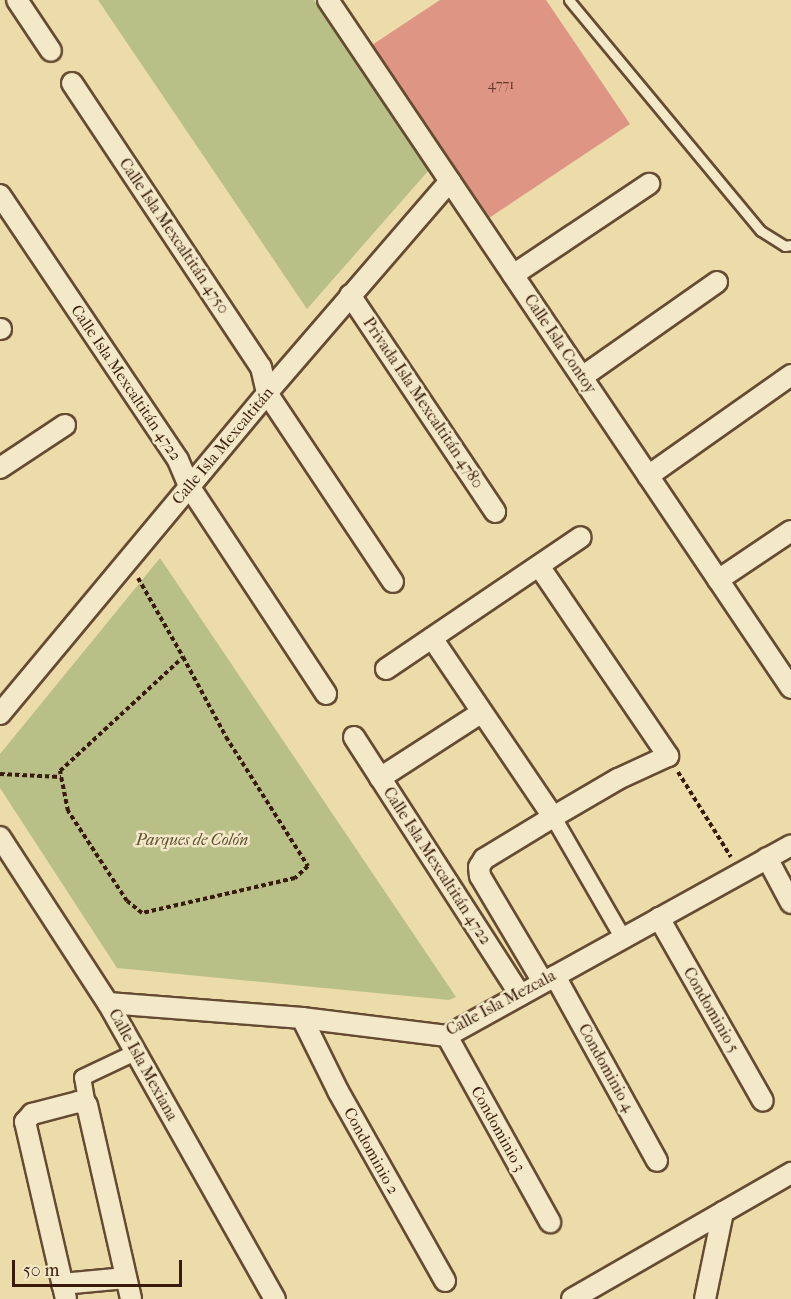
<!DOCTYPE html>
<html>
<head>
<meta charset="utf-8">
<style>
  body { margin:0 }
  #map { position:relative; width:791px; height:1299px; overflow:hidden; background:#ecdcaa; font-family:"IM FELL French Canon",serif }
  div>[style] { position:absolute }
  .green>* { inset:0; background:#b9c087 }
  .building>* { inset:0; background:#de9583 }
  .path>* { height:4px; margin-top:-2px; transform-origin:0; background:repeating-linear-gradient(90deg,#381b0a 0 4.5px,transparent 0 7.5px) }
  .roads { filter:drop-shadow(2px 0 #654b32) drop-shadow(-2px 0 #654b32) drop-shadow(0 2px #654b32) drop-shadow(0 -2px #654b32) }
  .service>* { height:9px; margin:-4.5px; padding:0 4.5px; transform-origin:4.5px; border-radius:4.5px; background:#f3e8c8 }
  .pedestrian>* { height:15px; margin:-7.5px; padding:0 7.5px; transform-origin:7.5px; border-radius:7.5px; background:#f3e8c8 }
  .minor>* { height:20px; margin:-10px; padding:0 10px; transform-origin:10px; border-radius:10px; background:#f3e8c8 }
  span { translate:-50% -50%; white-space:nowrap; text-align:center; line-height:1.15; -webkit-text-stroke:5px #f3e8c8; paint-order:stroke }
  .number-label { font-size:14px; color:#623a28 }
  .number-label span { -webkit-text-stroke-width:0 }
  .street-label { font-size:16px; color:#381b0a }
  .park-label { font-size:16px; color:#5f4d30; font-style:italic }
  .scale { position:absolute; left:12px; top:1260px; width:170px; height:27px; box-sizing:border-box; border:3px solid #381b0a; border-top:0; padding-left:8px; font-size:18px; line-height:21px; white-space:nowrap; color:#381b0a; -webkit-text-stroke:4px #f3e8c8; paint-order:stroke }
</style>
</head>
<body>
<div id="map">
  <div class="green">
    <div style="clip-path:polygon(98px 0,314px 0,429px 170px,307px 309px)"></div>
    <div style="clip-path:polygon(160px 558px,456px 997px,449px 1000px,117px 968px,0 788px,0 754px)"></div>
  </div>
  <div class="building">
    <div style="clip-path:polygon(440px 0,546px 0,630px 124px,489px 218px,372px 45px)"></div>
  </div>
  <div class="path">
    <div style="left:138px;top:578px;width:91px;rotate:60.3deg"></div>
    <div style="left:183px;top:657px;width:91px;rotate:61.7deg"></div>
    <div style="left:226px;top:737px;width:153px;rotate:57.6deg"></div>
    <div style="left:308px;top:866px;width:18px;rotate:137deg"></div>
    <div style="left:295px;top:878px;width:157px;rotate:167.1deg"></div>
    <div style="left:142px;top:913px;width:19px;rotate:-141deg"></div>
    <div style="left:127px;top:901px;width:108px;rotate:-123.2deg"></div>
    <div style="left:68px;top:811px;width:41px;rotate:-101.3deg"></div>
    <div style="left:60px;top:771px;width:168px;rotate:-42.8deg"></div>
    <div style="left:678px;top:772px;width:100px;rotate:58.1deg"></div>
    <div style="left:0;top:774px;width:61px;rotate:2.8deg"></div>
  </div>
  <div class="roads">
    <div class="service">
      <div style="left:569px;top:0;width:300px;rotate:50.3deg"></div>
      <div style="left:761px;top:231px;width:28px;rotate:32deg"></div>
      <div style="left:785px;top:246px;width:6px;rotate:-9deg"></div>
    </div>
    <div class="pedestrian">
      <div style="left:553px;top:817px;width:140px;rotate:60deg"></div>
      <div style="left:87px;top:1105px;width:28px;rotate:-100deg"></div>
      <div style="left:82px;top:1077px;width:59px;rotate:-25.3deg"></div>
    </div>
    <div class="minor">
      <div style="left:17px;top:0;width:61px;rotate:56.3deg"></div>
      <div style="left:328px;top:0;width:829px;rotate:56.06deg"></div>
      <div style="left:72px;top:83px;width:341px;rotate:56.4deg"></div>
      <div style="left:261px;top:367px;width:27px;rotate:77deg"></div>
      <div style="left:267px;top:393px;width:227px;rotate:56.3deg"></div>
      <div style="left:0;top:195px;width:319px;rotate:56.1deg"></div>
      <div style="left:178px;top:460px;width:28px;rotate:67deg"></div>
      <div style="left:189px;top:486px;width:249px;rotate:56.6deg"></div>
      <div style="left:513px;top:275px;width:164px;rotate:-33.8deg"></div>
      <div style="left:350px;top:295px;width:261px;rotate:56.2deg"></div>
      <div style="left:0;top:329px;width:1px"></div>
      <div style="left:582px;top:377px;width:165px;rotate:-35.1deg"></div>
      <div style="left:0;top:468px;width:78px;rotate:-33.5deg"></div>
      <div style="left:648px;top:476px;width:175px;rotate:-35.2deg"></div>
      <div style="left:539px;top:566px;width:230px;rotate:55.8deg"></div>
      <div style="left:668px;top:756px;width:55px;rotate:155.3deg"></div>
      <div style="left:618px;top:779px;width:75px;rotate:149.7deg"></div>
      <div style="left:553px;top:817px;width:81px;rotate:148.7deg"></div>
      <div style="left:484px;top:859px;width:9px;rotate:122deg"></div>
      <div style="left:479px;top:867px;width:9px;rotate:84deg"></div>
      <div style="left:480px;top:876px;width:123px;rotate:59.3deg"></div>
      <div style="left:718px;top:580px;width:88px;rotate:-33.9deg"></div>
      <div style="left:432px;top:638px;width:216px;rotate:55.9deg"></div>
      <div style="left:386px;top:669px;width:235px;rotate:-34.1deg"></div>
      <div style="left:0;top:714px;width:418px;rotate:-50.2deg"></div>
      <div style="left:267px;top:393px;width:280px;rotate:-49.2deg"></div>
      <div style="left:354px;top:737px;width:307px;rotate:57.2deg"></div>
      <div style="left:380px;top:778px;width:121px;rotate:-32.9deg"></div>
      <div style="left:0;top:837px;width:198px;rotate:57deg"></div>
      <div style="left:108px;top:1003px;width:340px;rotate:60.6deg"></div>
      <div style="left:767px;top:858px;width:51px;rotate:61.9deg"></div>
      <div style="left:659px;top:918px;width:210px;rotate:60.4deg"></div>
      <div style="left:555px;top:976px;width:211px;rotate:61.1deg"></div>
      <div style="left:108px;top:1003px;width:195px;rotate:4.4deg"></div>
      <div style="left:302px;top:1018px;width:146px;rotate:7.1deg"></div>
      <div style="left:447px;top:1036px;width:393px;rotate:-29deg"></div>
      <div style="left:302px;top:1018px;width:81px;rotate:63.7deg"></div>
      <div style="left:338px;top:1091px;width:218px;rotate:60.6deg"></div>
      <div style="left:447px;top:1036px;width:213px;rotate:61deg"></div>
      <div style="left:62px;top:1284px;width:64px;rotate:-5.4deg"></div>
      <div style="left:66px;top:1299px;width:182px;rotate:-103deg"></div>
      <div style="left:25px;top:1122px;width:11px;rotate:-49deg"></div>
      <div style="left:32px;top:1114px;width:48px;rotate:-14.6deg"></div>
      <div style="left:78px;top:1102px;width:9px;rotate:18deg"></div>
      <div style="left:87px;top:1105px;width:199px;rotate:77.2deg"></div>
      <div style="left:572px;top:1299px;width:253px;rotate:-29.9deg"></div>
      <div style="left:705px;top:1299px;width:89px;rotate:-78.3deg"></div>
    </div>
  </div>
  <div class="number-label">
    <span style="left:501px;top:85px">4771</span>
  </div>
  <div class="street-label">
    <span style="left:174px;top:236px;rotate:56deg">Calle Isla Mexcaltitán 4750</span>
    <span style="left:560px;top:344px;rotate:56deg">Calle Isla Contoy</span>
    <span style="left:126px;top:383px;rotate:56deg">Calle Isla Mexcaltitán 4722</span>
    <span style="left:423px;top:403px;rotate:56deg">Privada Isla Mexcaltitán 4780</span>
    <span style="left:223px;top:446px;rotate:-50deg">Calle Isla Mexcaltitán</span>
    <span style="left:437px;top:866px;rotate:57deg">Calle Isla Mexcaltitán 4722</span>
    <span style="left:501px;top:1003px;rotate:-28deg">Calle Isla Mezcala</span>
    <span style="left:711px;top:1010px;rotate:60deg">Condominio 5</span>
    <span style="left:143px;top:1065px;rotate:61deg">Calle Isla Mexiana</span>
    <span style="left:606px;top:1068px;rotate:61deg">Condominio 4</span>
    <span style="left:498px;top:1129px;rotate:61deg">Condominio 3</span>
    <span style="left:371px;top:1151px;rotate:61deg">Condominio 2</span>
  </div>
  <div class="park-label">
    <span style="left:192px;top:840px">Parques de Colón</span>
  </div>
  <div class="scale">50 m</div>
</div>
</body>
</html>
